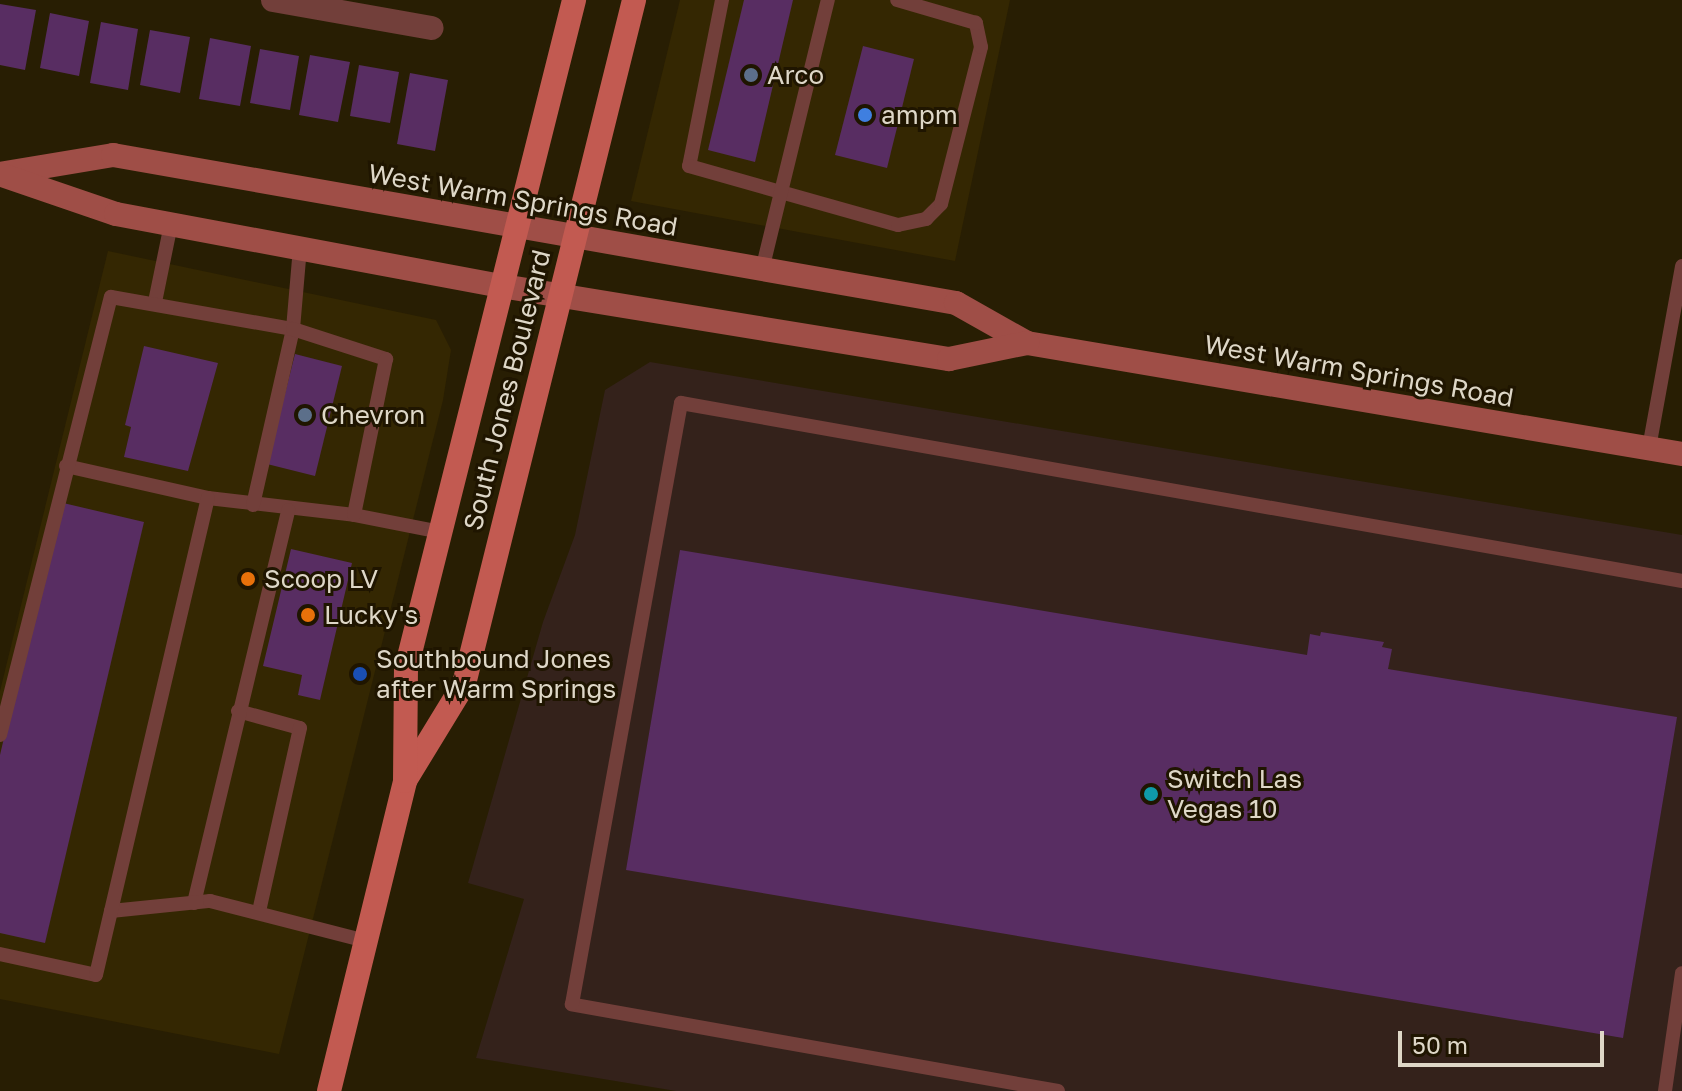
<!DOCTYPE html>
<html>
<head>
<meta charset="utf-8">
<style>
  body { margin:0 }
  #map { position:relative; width:1682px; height:1091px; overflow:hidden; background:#281e03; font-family:"Golos Text",sans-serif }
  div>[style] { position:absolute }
  .built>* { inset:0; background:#342702 }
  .industrial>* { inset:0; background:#34221b }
  .building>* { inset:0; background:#582d62 }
  .lane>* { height:14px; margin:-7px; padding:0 7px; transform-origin:7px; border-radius:7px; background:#723f3a }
  .street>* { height:24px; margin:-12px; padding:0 12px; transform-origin:12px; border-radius:12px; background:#723f3a }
  .secondary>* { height:24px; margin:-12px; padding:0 12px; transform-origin:12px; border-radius:12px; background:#9f4e47 }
  .primary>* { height:24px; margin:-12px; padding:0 12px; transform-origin:12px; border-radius:12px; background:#c25a51 }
  .dots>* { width:22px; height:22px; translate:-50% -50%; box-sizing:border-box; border:4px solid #1f1500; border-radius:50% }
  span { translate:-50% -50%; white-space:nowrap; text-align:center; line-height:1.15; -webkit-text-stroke:6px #1f1500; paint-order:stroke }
  .poi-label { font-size:26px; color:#ded7c7 }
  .left { translate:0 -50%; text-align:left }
  .street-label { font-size:26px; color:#ded7c7 }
  .scale { position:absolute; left:1398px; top:1031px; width:206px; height:36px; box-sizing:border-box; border:4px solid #ded7c7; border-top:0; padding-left:10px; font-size:24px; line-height:28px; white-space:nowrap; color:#ded7c7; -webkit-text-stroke:6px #1f1500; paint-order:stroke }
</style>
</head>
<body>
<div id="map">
  <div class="built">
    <div style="clip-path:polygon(680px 0,1010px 0,955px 261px,631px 201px)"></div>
    <div style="clip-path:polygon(108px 251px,436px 320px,451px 350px,443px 400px,279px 1054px,0 999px,0 691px)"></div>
  </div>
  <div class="industrial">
    <div style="clip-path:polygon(650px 362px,1682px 535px,1682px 1091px,676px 1091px,476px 1058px,524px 899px,468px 883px,543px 622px,575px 535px,605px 390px)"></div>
  </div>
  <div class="building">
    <div style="clip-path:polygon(744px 0,793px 0,755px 162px,708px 150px)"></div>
    <div style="clip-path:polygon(0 4px,36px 10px,25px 70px,0 65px)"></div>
    <div style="clip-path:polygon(50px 13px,89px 21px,79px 76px,40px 68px)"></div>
    <div style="clip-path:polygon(101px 22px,138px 29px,128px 90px,90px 83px)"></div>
    <div style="clip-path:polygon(150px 30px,190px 37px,180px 93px,140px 85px)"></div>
    <div style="clip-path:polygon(210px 38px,251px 46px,240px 106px,199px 99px)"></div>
    <div style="clip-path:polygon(863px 46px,914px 59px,887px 168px,835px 155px)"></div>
    <div style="clip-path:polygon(260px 49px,299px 56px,290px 110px,250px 103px)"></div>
    <div style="clip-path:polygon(310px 55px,350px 62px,338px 122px,299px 115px)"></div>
    <div style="clip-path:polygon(359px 65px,399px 72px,390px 123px,350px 116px)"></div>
    <div style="clip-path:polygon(410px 73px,448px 80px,435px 151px,397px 144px)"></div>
    <div style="clip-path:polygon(144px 346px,218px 363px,188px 471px,124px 457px,131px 427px,125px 425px)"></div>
    <div style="clip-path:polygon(295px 354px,342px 366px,315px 476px,267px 464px)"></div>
    <div style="clip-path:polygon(59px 502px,144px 522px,45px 943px,0 933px,0 755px)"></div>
    <div style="clip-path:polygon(291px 549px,352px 563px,320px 700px,298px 695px,302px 675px,263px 666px)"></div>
    <div style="clip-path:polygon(680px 550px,1307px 655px,1310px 634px,1320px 636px,1321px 632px,1384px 642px,1382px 647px,1392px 649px,1388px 669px,1677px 717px,1623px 1038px,626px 870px)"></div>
  </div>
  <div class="lane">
    <div style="left:722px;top:0;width:169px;rotate:101.2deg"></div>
    <div style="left:689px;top:166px;width:217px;rotate:15.8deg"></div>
    <div style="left:898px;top:225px;width:29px;rotate:-12deg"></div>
    <div style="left:926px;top:219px;width:21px;rotate:-45deg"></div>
    <div style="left:941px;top:204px;width:162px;rotate:-75.7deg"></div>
    <div style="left:981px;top:47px;width:25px;rotate:-102deg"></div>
    <div style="left:976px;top:23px;width:82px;rotate:-163.8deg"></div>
    <div style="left:762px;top:270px;width:278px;rotate:-76.3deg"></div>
    <div style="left:155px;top:302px;width:80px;rotate:-78.4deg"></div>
    <div style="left:1649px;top:448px;width:185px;rotate:-79.7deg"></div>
    <div style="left:66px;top:466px;width:146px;rotate:12.7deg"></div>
    <div style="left:208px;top:498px;width:147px;rotate:6.6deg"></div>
    <div style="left:354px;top:515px;width:89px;rotate:11.1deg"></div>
    <div style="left:253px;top:505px;width:180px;rotate:-77.2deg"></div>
    <div style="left:293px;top:329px;width:81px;rotate:-85.1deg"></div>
    <div style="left:238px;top:711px;width:64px;rotate:15.3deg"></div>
    <div style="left:300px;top:728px;width:188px;rotate:102.6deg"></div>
    <div style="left:0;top:735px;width:452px;rotate:-75.8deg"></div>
    <div style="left:111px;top:297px;width:185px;rotate:10deg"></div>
    <div style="left:293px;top:329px;width:98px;rotate:17.9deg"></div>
    <div style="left:386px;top:359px;width:159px;rotate:101.6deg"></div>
    <div style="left:194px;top:903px;width:404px;rotate:-76.5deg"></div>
    <div style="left:111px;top:911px;width:100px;rotate:-5.8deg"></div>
    <div style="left:210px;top:901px;width:161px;rotate:14.4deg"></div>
    <div style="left:0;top:954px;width:98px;rotate:12.3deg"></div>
    <div style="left:96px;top:975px;width:490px;rotate:-76.8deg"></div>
    <div style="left:1058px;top:1091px;width:494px;rotate:-169.9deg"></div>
    <div style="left:572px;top:1004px;width:611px;rotate:-79.72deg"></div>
    <div style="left:681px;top:403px;width:1017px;rotate:10.08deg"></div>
    <div style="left:1665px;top:1091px;width:119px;rotate:-81.8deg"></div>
  </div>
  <div class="street">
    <div style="left:273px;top:0;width:161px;rotate:10deg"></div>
  </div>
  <div class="secondary">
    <div style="left:0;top:174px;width:115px;rotate:-9.5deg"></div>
    <div style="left:113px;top:155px;width:856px;rotate:9.96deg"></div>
    <div style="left:956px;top:303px;width:81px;rotate:29.4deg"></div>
    <div style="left:1027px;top:343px;width:664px;rotate:9.62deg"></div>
    <div style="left:2px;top:175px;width:120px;rotate:18.9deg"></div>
    <div style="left:116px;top:214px;width:393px;rotate:10.6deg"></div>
    <div style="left:502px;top:286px;width:453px;rotate:9.3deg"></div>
    <div style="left:949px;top:359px;width:80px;rotate:-11.6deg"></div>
  </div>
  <div class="primary">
    <div style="left:406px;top:779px;width:111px;rotate:-58.6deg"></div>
    <div style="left:464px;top:684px;width:705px;rotate:-76.04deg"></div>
    <div style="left:329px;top:1091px;width:319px;rotate:-76.2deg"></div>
    <div style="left:405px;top:781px;width:112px;rotate:-89.5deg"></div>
    <div style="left:406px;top:669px;width:690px;rotate:-75.9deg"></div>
  </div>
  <div class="dots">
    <div style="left:751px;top:75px;background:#5c6f8a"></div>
    <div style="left:865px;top:115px;background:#3f7fe0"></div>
    <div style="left:305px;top:415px;background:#5c6f8a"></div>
    <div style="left:248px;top:579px;background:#e8710a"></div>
    <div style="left:308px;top:615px;background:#e8710a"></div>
    <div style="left:360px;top:674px;background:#1a4fb4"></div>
    <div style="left:1151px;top:794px;background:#0f9aa8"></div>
  </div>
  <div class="poi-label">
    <span class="left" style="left:767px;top:75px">Arco</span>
    <span class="left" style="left:881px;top:115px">ampm</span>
    <span class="left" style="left:321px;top:415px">Chevron</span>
    <span class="left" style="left:264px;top:579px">Scoop LV</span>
    <span class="left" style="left:324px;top:615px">Lucky's</span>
    <span class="left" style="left:376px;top:674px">Southbound Jones<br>after Warm Springs</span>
    <span class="left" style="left:1167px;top:794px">Switch Las<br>Vegas 10</span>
  </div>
  <div class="street-label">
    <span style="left:523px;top:200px;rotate:10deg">West Warm Springs Road</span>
    <span style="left:1359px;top:371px;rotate:10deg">West Warm Springs Road</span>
    <span style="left:507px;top:390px;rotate:-76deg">South Jones Boulevard</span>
  </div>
  <div class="scale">50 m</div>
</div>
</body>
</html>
